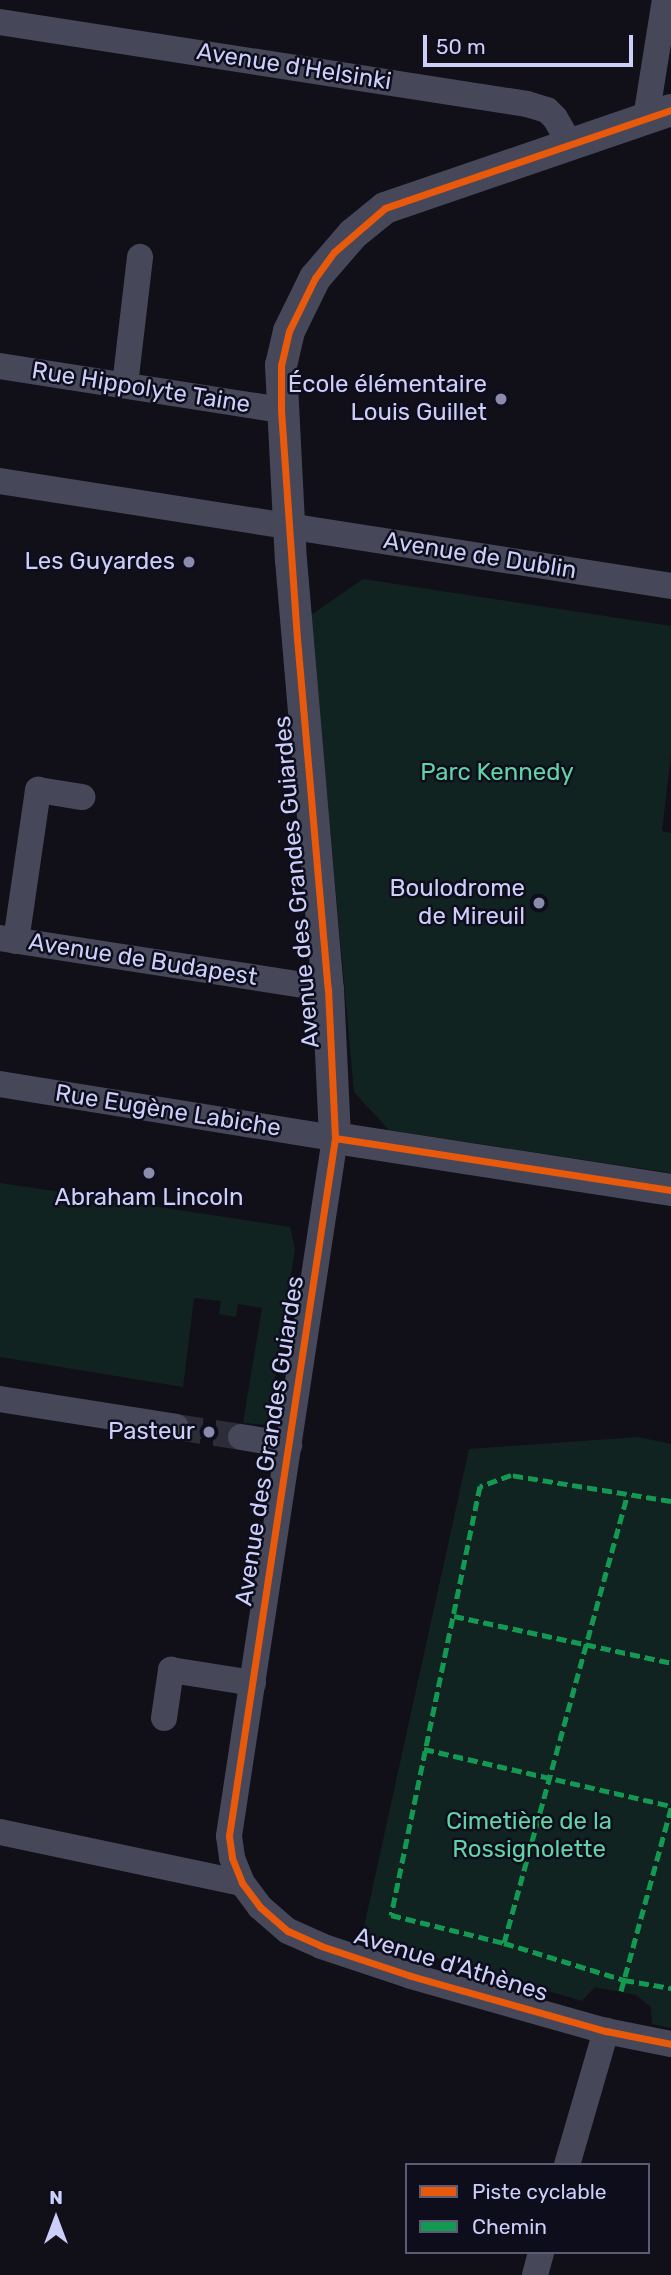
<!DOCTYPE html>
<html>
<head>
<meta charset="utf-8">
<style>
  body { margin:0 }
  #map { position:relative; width:671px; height:2275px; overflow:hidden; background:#111018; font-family:Rubik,sans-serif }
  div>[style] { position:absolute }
  .green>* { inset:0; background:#112321 }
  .minor-tunnel>* { height:26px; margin-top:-13px; transform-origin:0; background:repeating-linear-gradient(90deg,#2d2d3a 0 26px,transparent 0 39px) }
  .minor>* { height:26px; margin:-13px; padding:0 13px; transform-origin:13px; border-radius:13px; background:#464859 }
  .tertiary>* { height:32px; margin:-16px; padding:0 16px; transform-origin:16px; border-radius:16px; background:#464859 }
  .quiet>* { height:5px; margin-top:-2.5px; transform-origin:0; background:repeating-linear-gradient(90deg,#139951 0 10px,transparent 0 15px) }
  .cycleway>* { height:7px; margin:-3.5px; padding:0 3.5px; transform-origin:3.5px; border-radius:3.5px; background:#e8590c }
  .dots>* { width:19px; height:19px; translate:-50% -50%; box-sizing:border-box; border:4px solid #0e0d1c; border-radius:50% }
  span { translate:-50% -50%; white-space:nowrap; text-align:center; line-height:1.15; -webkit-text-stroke:5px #0e0d1c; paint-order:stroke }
  .street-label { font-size:24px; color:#cdcffb }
  .poi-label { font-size:24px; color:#cdcffb }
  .right { translate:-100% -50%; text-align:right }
  .park-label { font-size:24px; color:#61d3a4 }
  .legend { position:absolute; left:405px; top:2163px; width:245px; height:91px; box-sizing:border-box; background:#0e0d1c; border:2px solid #5a5b75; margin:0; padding:9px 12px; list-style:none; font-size:21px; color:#cdcffb }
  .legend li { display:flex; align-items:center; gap:14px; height:35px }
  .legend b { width:35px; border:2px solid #5a5b75 }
  .north { position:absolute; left:21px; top:2184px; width:70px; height:70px; -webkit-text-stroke:5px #0e0d1c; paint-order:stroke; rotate:0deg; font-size:19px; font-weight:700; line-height:28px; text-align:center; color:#cdcffb }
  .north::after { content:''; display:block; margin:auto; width:24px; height:32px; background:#cdcffb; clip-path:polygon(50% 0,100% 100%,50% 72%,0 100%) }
  .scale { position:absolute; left:423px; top:35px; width:210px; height:32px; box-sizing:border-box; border:4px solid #cdcffb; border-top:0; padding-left:9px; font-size:21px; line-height:24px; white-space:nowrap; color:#cdcffb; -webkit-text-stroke:5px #0e0d1c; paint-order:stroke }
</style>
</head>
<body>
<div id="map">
  <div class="green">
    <div style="clip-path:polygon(363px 579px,671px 626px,671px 755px,662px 831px,671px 833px,671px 1173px,389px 1130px,354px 1092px,311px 615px)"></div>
    <div style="clip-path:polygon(0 1183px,290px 1227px,295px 1248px,268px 1425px,243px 1423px,262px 1308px,238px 1304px,236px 1317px,219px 1314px,221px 1301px,194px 1298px,183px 1387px,0 1357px)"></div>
    <div style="clip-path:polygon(638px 1437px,671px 1444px,671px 2028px,652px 2024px,651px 2007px,636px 1995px,595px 1987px,582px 2001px,362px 1936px,469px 1449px)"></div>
  </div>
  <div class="minor-tunnel">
    <div style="left:176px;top:1427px;width:66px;rotate:8.7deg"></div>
  </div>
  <div class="minor">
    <div style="left:0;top:22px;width:533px;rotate:8.84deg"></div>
    <div style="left:527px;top:104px;width:21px;rotate:17deg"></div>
    <div style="left:547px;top:110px;width:11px;rotate:45deg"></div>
    <div style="left:555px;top:118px;width:30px;rotate:60deg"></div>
    <div style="left:646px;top:118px;width:120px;rotate:-80.9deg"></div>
    <div style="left:0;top:366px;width:284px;rotate:8.9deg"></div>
    <div style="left:125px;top:385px;width:129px;rotate:-83.3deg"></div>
    <div style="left:0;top:481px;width:679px;rotate:8.89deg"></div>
    <div style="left:0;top:938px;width:332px;rotate:8.8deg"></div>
    <div style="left:16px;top:941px;width:153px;rotate:-81.7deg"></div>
    <div style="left:38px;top:790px;width:45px;rotate:9deg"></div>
    <div style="left:0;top:1084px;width:339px;rotate:9.2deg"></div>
    <div style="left:335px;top:1138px;width:706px;rotate:98.64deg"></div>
    <div style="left:229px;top:1836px;width:22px;rotate:82deg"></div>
    <div style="left:232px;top:1858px;width:27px;rotate:68deg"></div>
    <div style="left:242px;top:1883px;width:30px;rotate:53deg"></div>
    <div style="left:260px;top:1907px;width:37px;rotate:41deg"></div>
    <div style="left:288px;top:1931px;width:36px;rotate:24deg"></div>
    <div style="left:321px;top:1946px;width:95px;rotate:18.4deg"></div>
    <div style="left:411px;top:1976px;width:203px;rotate:15.8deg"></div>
    <div style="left:606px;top:2031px;width:66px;rotate:11.3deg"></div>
    <div style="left:0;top:1399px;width:178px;rotate:9deg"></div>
    <div style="left:241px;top:1437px;width:49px;rotate:9.5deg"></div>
    <div style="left:164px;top:1718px;width:49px;rotate:-81.7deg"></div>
    <div style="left:171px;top:1670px;width:83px;rotate:9deg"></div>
    <div style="left:0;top:1832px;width:247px;rotate:11.9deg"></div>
    <div style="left:567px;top:2165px;width:140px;rotate:-73.8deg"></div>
    <div style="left:535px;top:2275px;width:24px;rotate:-75deg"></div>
  </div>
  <div class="tertiary">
    <div style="left:671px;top:110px;width:302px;rotate:161.1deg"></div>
    <div style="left:385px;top:208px;width:41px;rotate:140.9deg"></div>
    <div style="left:353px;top:234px;width:58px;rotate:130.8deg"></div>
    <div style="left:315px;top:278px;width:59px;rotate:116.1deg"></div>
    <div style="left:289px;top:331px;width:35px;rotate:103deg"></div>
    <div style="left:281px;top:365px;width:195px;rotate:87.1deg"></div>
    <div style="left:291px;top:560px;width:431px;rotate:85.1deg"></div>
    <div style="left:328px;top:989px;width:149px;rotate:87.3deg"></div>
    <div style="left:335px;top:1138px;width:340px;rotate:8.8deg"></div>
  </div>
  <div class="quiet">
    <div style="left:671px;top:1501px;width:162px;rotate:-170.8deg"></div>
    <div style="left:511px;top:1475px;width:33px;rotate:160deg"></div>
    <div style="left:480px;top:1486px;width:438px;rotate:101.7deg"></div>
    <div style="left:391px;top:1915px;width:116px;rotate:13.9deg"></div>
    <div style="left:504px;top:1943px;width:126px;rotate:17.1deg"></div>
    <div style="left:624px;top:1980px;width:48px;rotate:9.7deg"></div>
    <div style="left:454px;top:1616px;width:222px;rotate:12.2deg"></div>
    <div style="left:424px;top:1749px;width:253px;rotate:13deg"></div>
    <div style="left:504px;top:1943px;width:465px;rotate:-74.6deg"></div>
    <div style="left:621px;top:1991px;width:190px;rotate:-74.7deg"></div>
  </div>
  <div class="cycleway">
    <div style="left:671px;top:110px;width:302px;rotate:161.1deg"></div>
    <div style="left:385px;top:208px;width:67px;rotate:139.2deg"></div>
    <div style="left:334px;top:252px;width:32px;rotate:126deg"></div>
    <div style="left:315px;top:278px;width:59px;rotate:116.1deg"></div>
    <div style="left:289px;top:331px;width:35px;rotate:103deg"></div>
    <div style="left:281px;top:365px;width:45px;rotate:90deg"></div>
    <div style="left:281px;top:410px;width:229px;rotate:86deg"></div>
    <div style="left:297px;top:638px;width:352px;rotate:85deg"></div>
    <div style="left:328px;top:989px;width:149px;rotate:87.3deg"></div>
    <div style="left:335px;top:1138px;width:706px;rotate:98.64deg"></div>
    <div style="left:229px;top:1836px;width:22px;rotate:82deg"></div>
    <div style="left:232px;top:1858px;width:27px;rotate:68deg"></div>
    <div style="left:242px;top:1883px;width:30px;rotate:53deg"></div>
    <div style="left:260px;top:1907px;width:37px;rotate:41deg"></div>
    <div style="left:288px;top:1931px;width:36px;rotate:24deg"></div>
    <div style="left:321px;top:1946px;width:95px;rotate:18.4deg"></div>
    <div style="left:411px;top:1976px;width:203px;rotate:15.8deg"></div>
    <div style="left:606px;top:2031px;width:66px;rotate:11.3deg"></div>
    <div style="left:335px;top:1138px;width:340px;rotate:8.8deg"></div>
  </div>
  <div class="dots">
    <div style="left:501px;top:399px;background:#8b8cac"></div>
    <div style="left:189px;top:562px;background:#8b8cac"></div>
    <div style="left:539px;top:903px;background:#8b8cac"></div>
    <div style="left:149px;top:1173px;background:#8b8cac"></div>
    <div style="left:209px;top:1432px;background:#8b8cac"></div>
  </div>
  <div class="street-label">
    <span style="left:294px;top:67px;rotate:9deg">Avenue d'Helsinki</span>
    <span style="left:141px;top:388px;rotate:9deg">Rue Hippolyte Taine</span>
    <span style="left:480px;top:556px;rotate:9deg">Avenue de Dublin</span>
    <span style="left:297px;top:882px;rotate:-95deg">Avenue des Grandes Guiardes</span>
    <span style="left:143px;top:960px;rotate:9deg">Avenue de Budapest</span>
    <span style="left:168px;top:1111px;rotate:9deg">Rue Eugène Labiche</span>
    <span style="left:270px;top:1441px;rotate:-81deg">Avenue des Grandes Guiardes</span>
    <span style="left:451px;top:1965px;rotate:17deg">Avenue d'Athènes</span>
  </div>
  <div class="poi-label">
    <span class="right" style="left:487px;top:399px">École élémentaire<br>Louis Guillet</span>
    <span class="right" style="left:175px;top:562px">Les Guyardes</span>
    <span class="right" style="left:525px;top:903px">Boulodrome<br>de Mireuil</span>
    <span style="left:149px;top:1198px">Abraham Lincoln</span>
    <span class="right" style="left:195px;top:1432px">Pasteur</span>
  </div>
  <div class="park-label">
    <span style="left:497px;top:773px">Parc Kennedy</span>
    <span style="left:529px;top:1836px">Cimetière de la<br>Rossignolette</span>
  </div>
  <ul class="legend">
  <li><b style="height:9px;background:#e8590c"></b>Piste cyclable</li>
  <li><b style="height:9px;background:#139951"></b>Chemin</li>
  </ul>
  <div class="north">N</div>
  <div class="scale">50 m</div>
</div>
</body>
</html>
